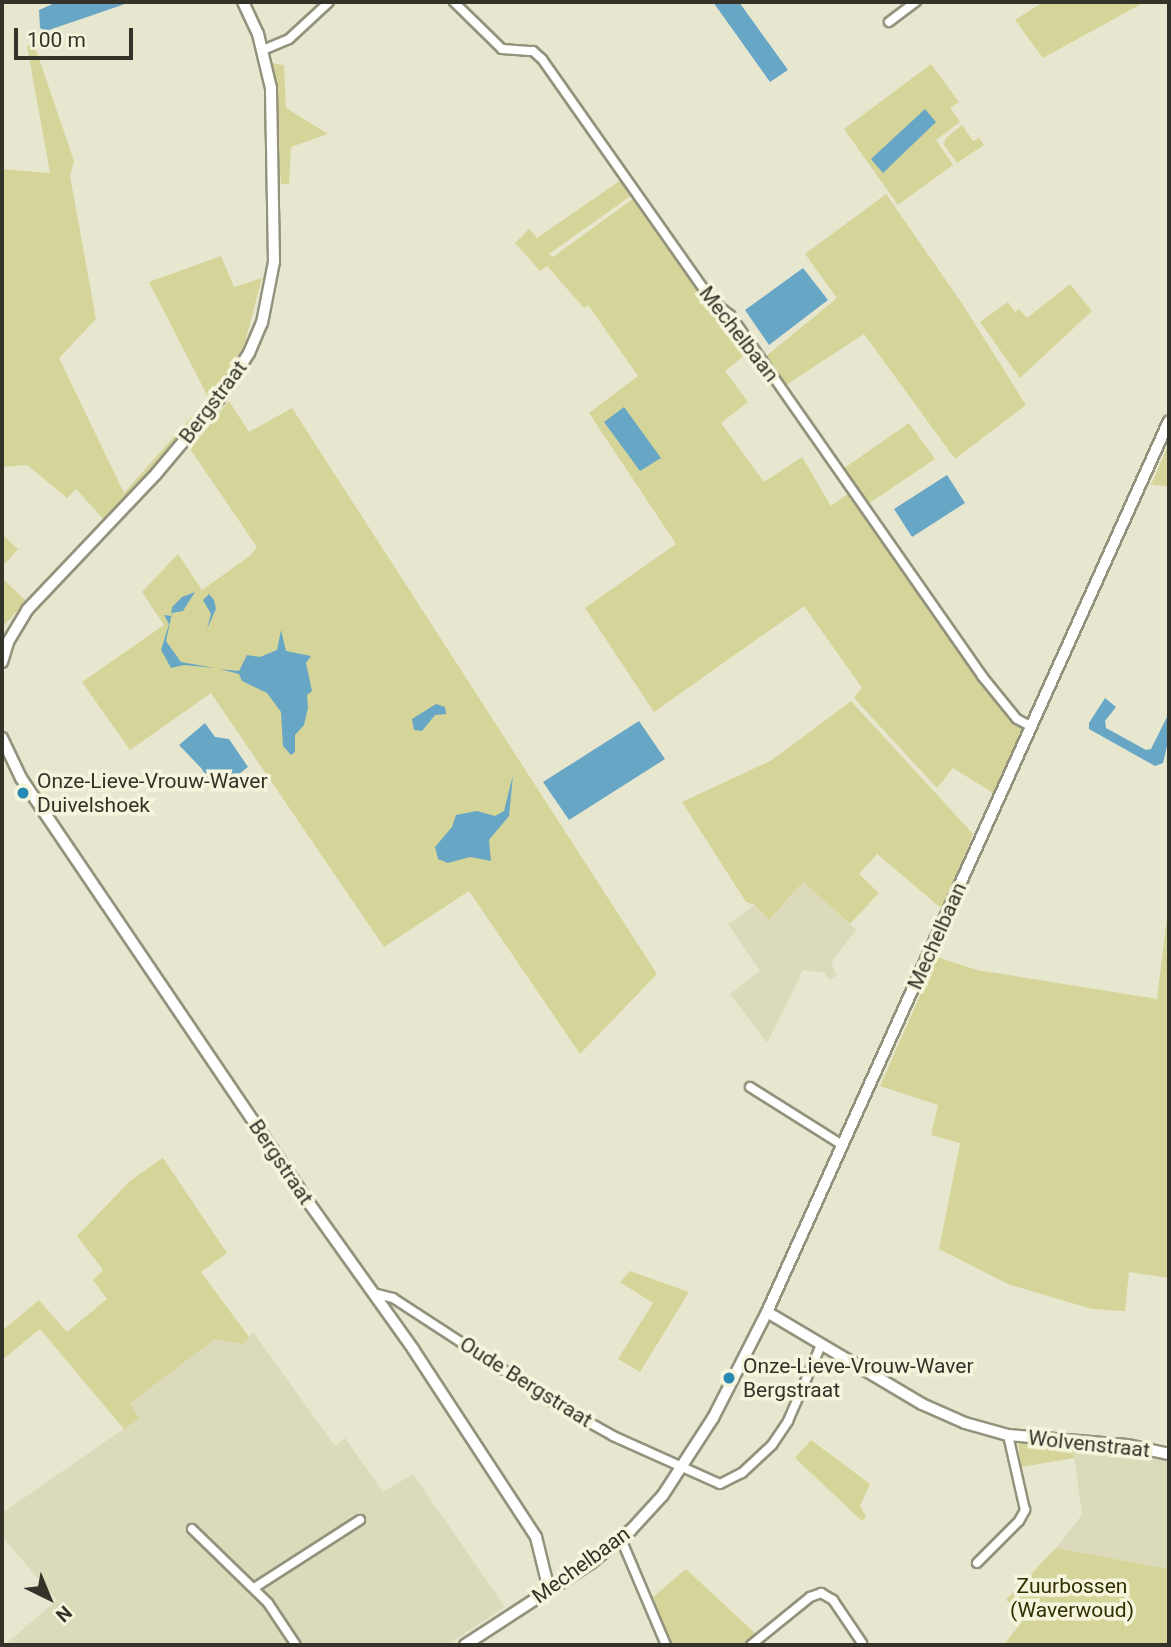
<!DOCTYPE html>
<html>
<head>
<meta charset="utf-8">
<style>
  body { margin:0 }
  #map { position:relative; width:1171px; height:1647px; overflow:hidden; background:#e7e7d0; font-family:Roboto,sans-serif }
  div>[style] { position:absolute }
  .built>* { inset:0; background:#dbdbbc }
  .green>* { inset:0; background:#d6d599 }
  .water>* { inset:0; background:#68a6c6 }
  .roads { filter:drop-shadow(2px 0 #93937d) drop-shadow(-2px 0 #93937d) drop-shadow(0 2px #93937d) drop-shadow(0 -2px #93937d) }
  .minor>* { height:8px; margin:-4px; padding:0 4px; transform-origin:4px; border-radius:4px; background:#fff }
  .tertiary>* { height:10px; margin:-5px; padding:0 5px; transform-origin:5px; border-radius:5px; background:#fff }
  .dots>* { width:19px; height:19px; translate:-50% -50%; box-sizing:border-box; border:4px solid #f5f5dd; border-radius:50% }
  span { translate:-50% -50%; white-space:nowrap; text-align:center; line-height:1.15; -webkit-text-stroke:7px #f5f5dd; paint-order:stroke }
  .street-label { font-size:21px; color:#33332a }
  .poi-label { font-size:21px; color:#33332a }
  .left { translate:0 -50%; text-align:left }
  .park-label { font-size:21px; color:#322f00 }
  .frame { position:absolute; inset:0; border:4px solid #33332a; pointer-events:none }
  .north { position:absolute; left:14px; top:1563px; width:70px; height:70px; -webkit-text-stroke:5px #f5f5dd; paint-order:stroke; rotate:137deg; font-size:19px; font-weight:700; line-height:28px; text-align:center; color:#33332a }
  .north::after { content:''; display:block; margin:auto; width:24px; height:32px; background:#33332a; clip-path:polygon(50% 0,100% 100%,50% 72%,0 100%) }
  .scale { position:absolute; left:14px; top:28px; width:119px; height:32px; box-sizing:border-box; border:4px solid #33332a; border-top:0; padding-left:9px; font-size:21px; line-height:24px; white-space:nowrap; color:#33332a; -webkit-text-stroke:5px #f5f5dd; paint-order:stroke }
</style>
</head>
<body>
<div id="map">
  <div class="built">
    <div style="clip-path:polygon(803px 882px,856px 930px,831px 963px,837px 975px,830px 980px,824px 973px,803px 970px,767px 1043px,730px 994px,760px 971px,728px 924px,755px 905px,770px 919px)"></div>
    <div style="clip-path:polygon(253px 1332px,335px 1446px,345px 1438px,383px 1492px,413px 1474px,505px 1607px,447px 1645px,10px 1645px,8px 1642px,57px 1600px,2px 1537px,2px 1513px,138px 1419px,129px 1403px,215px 1339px,243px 1344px)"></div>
    <div style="clip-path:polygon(1073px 1447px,1169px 1460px,1169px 1569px,1056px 1548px,1082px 1515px)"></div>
  </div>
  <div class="green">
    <div style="clip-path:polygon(1043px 2px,1142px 2px,1143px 3px,1043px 58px,1015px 20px)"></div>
    <div style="clip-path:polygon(34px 44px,74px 161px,70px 176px,96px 319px,59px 358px,124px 493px,194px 414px,201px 420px,107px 523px,76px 489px,67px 498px,27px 465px,2px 467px,2px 169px,50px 173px,27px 46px)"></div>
    <div style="clip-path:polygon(272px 63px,284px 65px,286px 108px,328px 134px,291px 147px,289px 184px,281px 184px)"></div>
    <div style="clip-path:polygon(931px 64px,959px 102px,950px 108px,960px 122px,936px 140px,953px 165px,898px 205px,844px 129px)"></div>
    <div style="clip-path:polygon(962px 125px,973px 141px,979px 138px,984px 145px,957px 163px,944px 145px,945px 139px)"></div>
    <div style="clip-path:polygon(621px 180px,632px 195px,549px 254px,553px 257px,634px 198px,706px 299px,751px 350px,725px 371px,748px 402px,721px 423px,764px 482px,802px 457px,831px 506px,848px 494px,1001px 709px,1022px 728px,993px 793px,953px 768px,937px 788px,854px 698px,862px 688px,804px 606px,654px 712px,585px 608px,676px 544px,589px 413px,638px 376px,588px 305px,584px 308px,547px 266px,540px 271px,515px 243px,529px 229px,537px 238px)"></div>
    <div style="clip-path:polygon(886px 194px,963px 305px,1026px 405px,955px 459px,864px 334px,786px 385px,765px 357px,837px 298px,805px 254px)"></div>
    <div style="clip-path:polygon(221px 256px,234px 287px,262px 278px,244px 346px,210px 401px,149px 282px)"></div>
    <div style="clip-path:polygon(1070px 284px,1092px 311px,1020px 378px,980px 322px,1008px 302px,1015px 312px,1019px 309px,1027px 318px)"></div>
    <div style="clip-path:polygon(229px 401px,249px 432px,292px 408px,657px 974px,580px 1054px,469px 891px,384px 947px,211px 693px,130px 750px,82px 682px,164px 625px,142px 592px,178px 554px,202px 590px,251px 555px,257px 547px,190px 449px)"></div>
    <div style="clip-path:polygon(909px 423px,935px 459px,868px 504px,843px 469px)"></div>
    <div style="clip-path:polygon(1169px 443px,1169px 486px,1151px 485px)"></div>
    <div style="clip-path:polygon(2px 534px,18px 549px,2px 567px)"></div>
    <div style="clip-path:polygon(2px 578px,26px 601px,2px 628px)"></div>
    <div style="clip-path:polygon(851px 701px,973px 834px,942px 909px,877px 854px,859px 874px,879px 893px,850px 924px,803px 882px,769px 920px,755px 905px,746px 902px,682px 802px,772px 760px)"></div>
    <div style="clip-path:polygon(1169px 902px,1169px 1278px,1129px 1272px,1125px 1311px,1092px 1309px,1008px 1284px,939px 1249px,960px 1143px,931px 1135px,938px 1105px,880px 1086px,937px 957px,977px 970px,1157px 999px)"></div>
    <div style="clip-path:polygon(163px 1158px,227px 1253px,201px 1272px,249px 1337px,243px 1344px,215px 1339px,130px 1403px,139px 1419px,124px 1429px,40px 1329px,2px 1360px,2px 1331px,39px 1300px,67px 1332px,107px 1299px,93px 1280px,103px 1270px,77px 1236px,131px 1180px)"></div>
    <div style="clip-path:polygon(630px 1271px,689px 1292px,640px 1372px,618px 1359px,653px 1303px,620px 1282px)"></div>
    <div style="clip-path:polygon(811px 1440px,870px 1484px,860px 1506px,866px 1517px,862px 1521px,795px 1458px)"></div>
    <div style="clip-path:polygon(1018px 1442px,1073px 1447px,1074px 1458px,1021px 1467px)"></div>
    <div style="clip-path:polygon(1056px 1548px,1169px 1569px,1169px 1645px,1004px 1645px,1026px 1616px,1006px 1600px)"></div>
    <div style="clip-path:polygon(686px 1569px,757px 1635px,741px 1645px,672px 1645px,653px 1597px)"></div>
  </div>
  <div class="water">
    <div style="clip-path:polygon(57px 2px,131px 2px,46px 31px,40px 28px,39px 10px)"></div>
    <div style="clip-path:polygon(713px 2px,739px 2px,788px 70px,770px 82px)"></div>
    <div style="clip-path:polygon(925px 109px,936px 122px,883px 173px,871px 159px)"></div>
    <div style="clip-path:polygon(803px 268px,828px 300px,769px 345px,745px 310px)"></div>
    <div style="clip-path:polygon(624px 407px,661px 458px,640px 471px,604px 422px)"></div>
    <div style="clip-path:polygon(947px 475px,965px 503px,912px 537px,894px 509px)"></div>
    <div style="clip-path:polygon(195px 592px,183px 611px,172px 613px,166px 641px,181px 662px,215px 668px,184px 665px,171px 668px,161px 650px,169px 624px,164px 615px,171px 616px,172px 607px,182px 597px)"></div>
    <div style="clip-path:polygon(209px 594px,214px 600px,216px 609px,207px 629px,211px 614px,203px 600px)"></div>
    <div style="clip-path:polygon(281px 630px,286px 651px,311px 656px,306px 663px,312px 691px,307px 695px,308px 708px,304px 725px,295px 735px,295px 752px,291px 755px,283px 746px,281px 712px,267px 693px,242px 681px,239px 674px,220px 669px,239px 671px,247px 655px,260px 657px,277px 650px)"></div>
    <div style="clip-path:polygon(1105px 698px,1116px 707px,1105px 721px,1106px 728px,1146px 750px,1151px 749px,1169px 713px,1169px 738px,1163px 763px,1155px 766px,1089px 729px,1089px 723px)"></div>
    <div style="clip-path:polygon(436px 704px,445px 707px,446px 714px,435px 715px,422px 731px,414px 730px,412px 719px)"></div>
    <div style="clip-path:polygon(639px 721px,665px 759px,569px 820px,543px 782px)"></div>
    <div style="clip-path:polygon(205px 723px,215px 737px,229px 739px,248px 767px,217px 791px,201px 768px,179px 745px)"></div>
    <div style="clip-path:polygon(513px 775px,509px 816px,489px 840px,491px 861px,470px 857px,448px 863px,438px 859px,435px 847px,452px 827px,456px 815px,477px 811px,495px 816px,504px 811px)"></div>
  </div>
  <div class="roads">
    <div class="minor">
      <div style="left:454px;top:2px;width:67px;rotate:44.4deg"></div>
      <div style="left:502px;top:49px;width:31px;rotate:4deg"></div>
      <div style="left:533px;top:51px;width:12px;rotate:42deg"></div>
      <div style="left:542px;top:59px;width:296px;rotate:54.9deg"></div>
      <div style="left:712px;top:301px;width:24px;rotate:38deg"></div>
      <div style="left:731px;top:316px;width:439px;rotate:55.1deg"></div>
      <div style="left:982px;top:676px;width:55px;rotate:50.9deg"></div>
      <div style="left:1017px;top:719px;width:15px;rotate:28deg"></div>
      <div style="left:889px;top:22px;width:34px;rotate:-37deg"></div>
      <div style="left:263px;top:50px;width:28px;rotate:-23deg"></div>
      <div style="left:289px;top:39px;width:54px;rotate:-42.8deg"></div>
      <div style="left:750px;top:1087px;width:109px;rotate:32.2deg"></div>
      <div style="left:373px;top:1293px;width:21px;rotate:14deg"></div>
      <div style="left:393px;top:1298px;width:189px;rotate:33.1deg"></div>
      <div style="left:551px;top:1401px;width:71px;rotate:29.4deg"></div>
      <div style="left:613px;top:1436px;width:117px;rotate:24.2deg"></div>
      <div style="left:720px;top:1484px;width:25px;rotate:-27deg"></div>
      <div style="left:742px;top:1473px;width:41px;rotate:-43deg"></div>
      <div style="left:772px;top:1445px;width:29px;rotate:-56deg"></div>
      <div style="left:788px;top:1421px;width:83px;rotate:-66.5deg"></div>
      <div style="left:192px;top:1529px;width:106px;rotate:44.2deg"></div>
      <div style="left:268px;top:1603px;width:50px;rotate:56.3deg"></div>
      <div style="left:621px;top:1539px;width:115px;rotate:67deg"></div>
      <div style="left:977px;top:1563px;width:59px;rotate:-45deg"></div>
      <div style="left:1019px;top:1521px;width:13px;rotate:-61deg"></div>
      <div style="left:1025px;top:1510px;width:77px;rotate:-102.8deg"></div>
      <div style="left:254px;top:1588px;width:126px;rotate:-32.7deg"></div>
      <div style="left:751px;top:1645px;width:76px;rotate:-39.1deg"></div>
      <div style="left:810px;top:1597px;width:12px;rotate:-20deg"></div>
      <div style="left:821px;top:1593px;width:14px;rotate:30deg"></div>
      <div style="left:833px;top:1600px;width:52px;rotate:56deg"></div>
    </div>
    <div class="tertiary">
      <div style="left:2px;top:662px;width:21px;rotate:-73deg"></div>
      <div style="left:8px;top:642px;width:37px;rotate:-59deg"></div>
      <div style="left:27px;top:610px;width:187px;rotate:-46.5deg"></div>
      <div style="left:156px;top:474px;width:98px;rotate:-50deg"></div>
      <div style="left:219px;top:399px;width:55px;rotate:-56.9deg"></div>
      <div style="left:249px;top:353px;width:33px;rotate:-67deg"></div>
      <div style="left:262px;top:323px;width:62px;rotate:-78.9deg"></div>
      <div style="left:274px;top:262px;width:174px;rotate:-91deg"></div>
      <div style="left:271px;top:88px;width:56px;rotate:-103.5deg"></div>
      <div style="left:258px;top:34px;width:35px;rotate:-115deg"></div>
      <div style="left:2px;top:738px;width:44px;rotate:64.6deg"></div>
      <div style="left:21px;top:778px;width:496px;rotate:55.9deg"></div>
      <div style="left:299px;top:1189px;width:196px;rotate:54.5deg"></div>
      <div style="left:413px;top:1349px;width:225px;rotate:56.8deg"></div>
      <div style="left:536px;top:1537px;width:55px;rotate:76.2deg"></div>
      <div style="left:767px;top:1312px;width:180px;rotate:30.7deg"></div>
      <div style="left:922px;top:1404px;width:47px;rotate:23.8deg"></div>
      <div style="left:965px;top:1423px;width:45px;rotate:15.6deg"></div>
      <div style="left:1008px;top:1435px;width:119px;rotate:4.8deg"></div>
      <div style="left:1127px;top:1445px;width:43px;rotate:12.1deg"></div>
      <div style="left:465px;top:1645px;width:150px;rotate:-33.1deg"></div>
      <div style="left:591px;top:1563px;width:52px;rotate:-39.5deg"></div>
      <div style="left:631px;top:1530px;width:47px;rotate:-47.6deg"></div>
      <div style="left:663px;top:1495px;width:92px;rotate:-57deg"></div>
      <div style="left:713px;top:1418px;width:119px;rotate:-63deg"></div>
      <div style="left:767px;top:1312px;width:977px;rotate:-65.72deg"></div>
    </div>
  </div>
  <div class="dots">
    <div style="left:23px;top:793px;background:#2688b3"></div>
    <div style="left:729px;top:1378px;background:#2688b3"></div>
  </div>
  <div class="street-label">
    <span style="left:739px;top:334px;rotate:52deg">Mechelbaan</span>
    <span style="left:213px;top:402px;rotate:-53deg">Bergstraat</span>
    <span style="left:937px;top:936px;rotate:-66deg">Mechelbaan</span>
    <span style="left:281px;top:1162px;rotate:56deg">Bergstraat</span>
    <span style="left:526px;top:1382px;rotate:32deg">Oude Bergstraat</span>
    <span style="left:1089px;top:1444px;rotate:6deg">Wolvenstraat</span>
    <span style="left:581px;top:1565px;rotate:-36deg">Mechelbaan</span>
  </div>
  <div class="poi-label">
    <span class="left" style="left:37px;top:793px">Onze-Lieve-Vrouw-Waver<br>Duivelshoek</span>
    <span class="left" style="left:743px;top:1378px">Onze-Lieve-Vrouw-Waver<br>Bergstraat</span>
  </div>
  <div class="park-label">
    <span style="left:1072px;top:1598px">Zuurbossen<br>(Waverwoud)</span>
  </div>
  <div class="frame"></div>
  <div class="north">N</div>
  <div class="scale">100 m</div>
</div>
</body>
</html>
